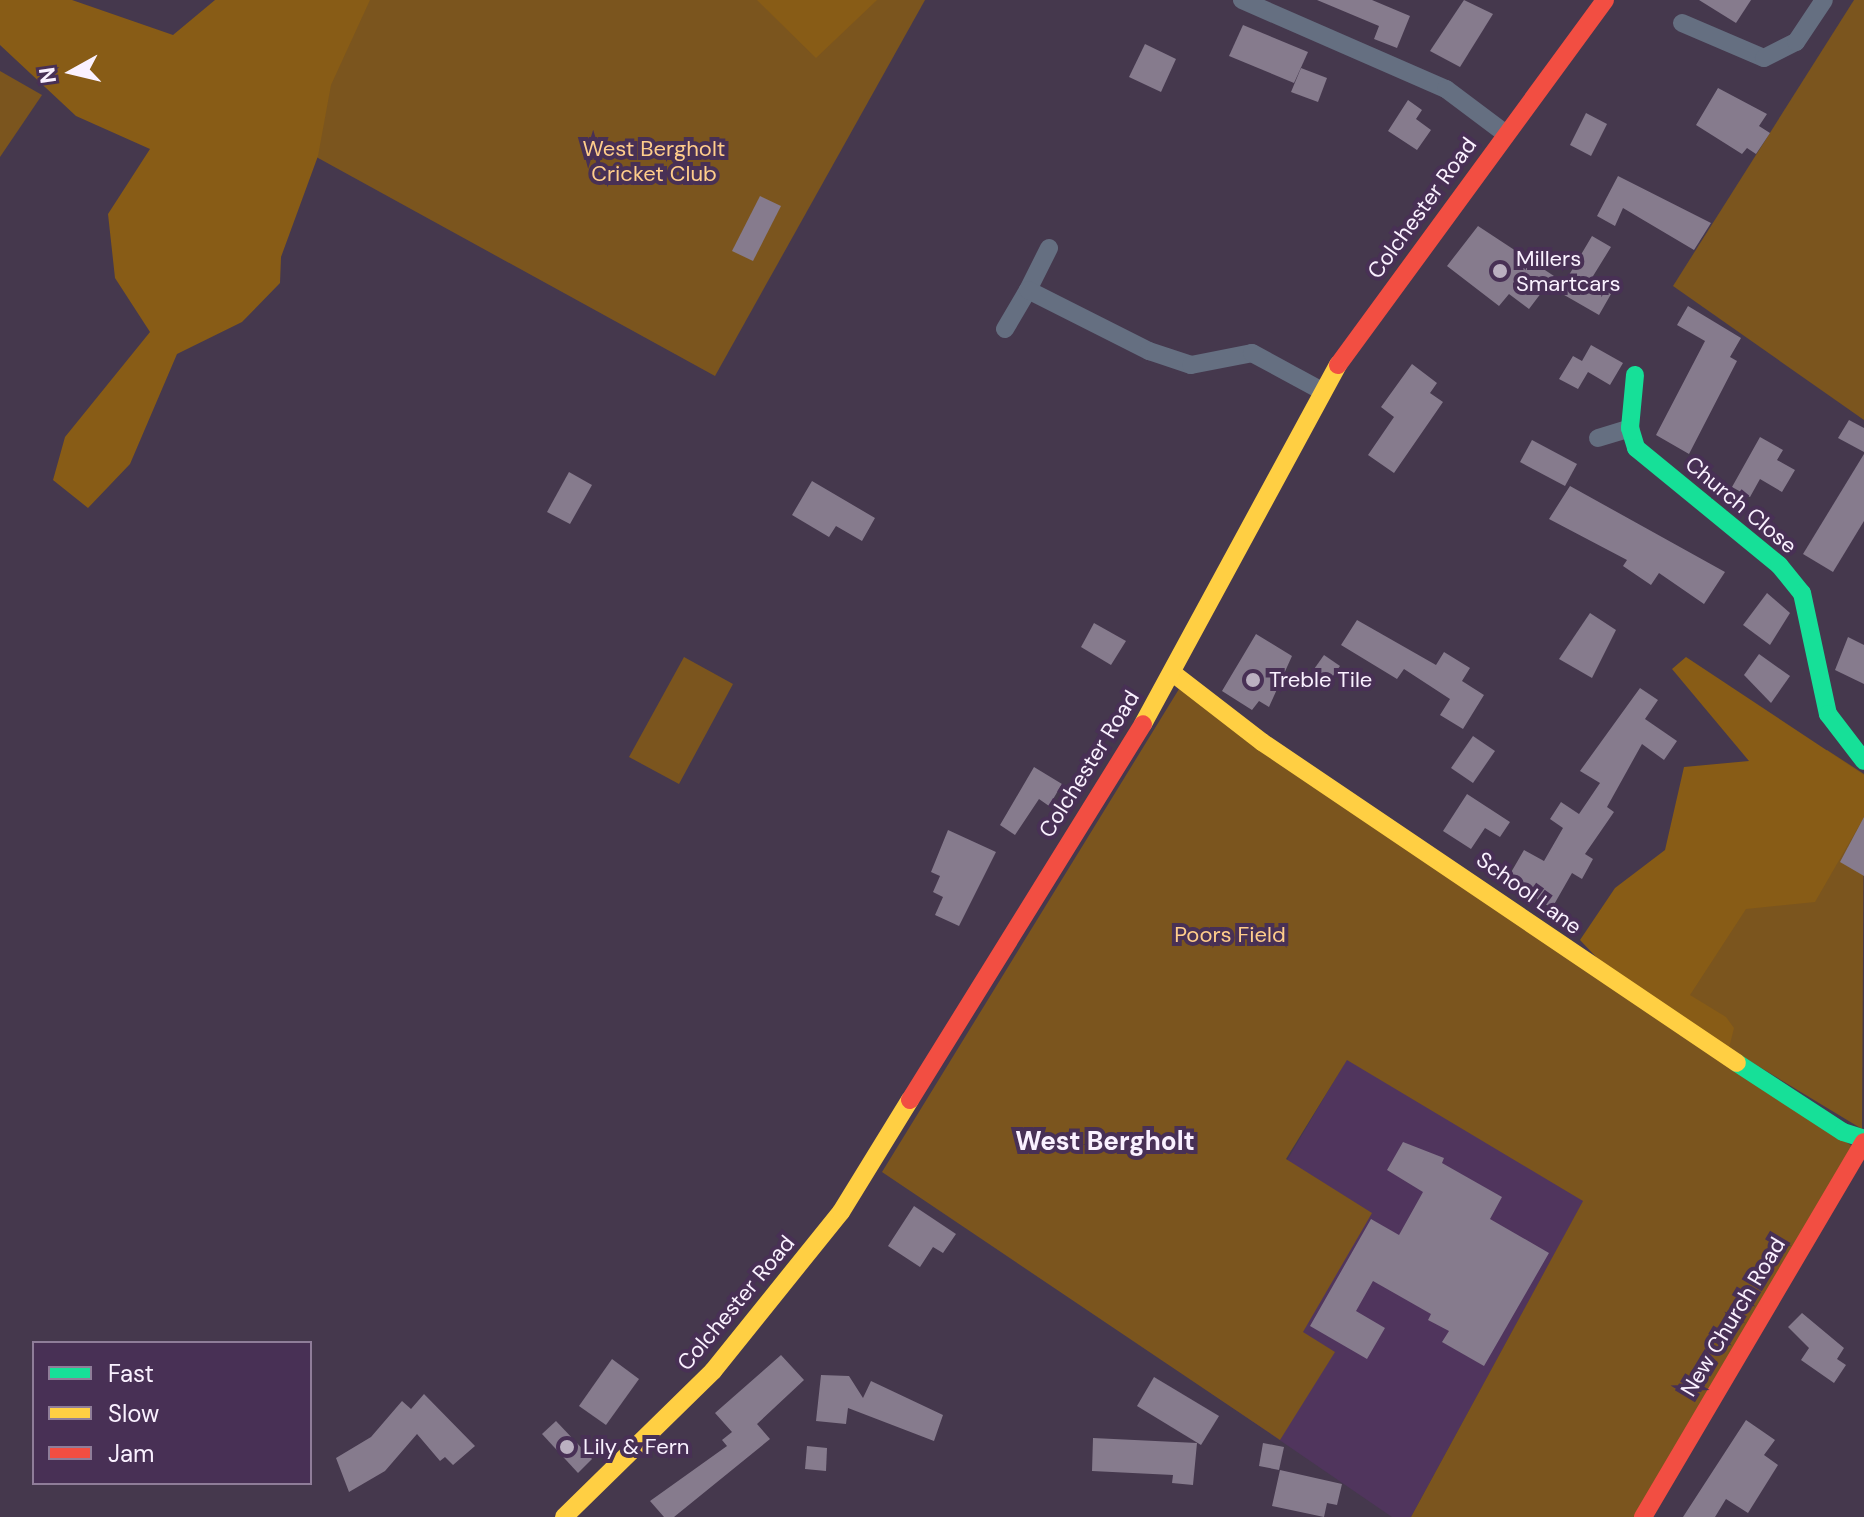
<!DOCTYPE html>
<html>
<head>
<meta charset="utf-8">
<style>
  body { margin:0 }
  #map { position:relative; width:1864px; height:1517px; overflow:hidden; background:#45384d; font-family:"DM Sans",sans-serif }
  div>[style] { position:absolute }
  .built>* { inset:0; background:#50355d }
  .green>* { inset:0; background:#7b551e }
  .forest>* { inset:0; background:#885c16 }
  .building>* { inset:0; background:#867b8d }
  .street>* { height:18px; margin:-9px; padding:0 9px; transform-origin:9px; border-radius:9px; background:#656f81 }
  .fast>* { height:18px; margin:-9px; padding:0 9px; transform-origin:9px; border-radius:9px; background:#16e098 }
  .slow>* { height:18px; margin:-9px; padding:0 9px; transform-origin:9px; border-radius:9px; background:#ffcf43 }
  .jam>* { height:18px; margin:-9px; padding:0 9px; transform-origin:9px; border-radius:9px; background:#f24e42 }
  .dots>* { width:22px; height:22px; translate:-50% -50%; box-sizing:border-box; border:4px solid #483055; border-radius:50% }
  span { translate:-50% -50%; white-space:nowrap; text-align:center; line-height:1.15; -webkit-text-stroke:8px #483055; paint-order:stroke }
  .park-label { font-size:22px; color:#ffcd8b }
  .street-label { font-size:22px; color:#faf1ff }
  .poi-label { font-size:22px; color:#faf1ff }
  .left { translate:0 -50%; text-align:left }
  .quarter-label { font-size:26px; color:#faf1ff; font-weight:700 }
  .legend { position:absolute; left:32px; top:1341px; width:280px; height:144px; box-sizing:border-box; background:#483055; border:2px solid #8f7d99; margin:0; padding:10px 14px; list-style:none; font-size:24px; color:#faf1ff }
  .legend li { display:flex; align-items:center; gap:16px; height:40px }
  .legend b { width:40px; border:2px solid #8f7d99 }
  .north { position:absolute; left:32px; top:32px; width:80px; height:80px; -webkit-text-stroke:6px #483055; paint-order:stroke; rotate:262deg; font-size:22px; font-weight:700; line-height:32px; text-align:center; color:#faf1ff }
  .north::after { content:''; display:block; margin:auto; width:28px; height:36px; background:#faf1ff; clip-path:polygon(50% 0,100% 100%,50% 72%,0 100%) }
</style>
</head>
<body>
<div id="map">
  <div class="built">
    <div style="clip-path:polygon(1347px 1059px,1584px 1200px,1411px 1517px,1392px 1517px,1167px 1363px)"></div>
  </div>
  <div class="green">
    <div style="clip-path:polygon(248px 0,925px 0,715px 376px,196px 91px)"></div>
    <div style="clip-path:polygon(1854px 0,1864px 0,1864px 420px,1673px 286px)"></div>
    <div style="clip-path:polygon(0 71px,42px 95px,0 157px)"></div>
    <div style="clip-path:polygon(684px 657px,733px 684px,679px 784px,629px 757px)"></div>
    <div style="clip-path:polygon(1179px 689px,1852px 1146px,1634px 1517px,1411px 1517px,1583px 1201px,1347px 1060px,1286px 1159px,1372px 1213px,1303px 1332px,1335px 1352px,1280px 1440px,882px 1172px)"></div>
    <div style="clip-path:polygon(1827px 750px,1864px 774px,1862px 1129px,1672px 1014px)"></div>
  </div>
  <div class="forest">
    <div style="clip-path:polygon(0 0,72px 0,173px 35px,215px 0,370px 0,331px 85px,318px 156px,281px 257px,280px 283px,242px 322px,177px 354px,130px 464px,88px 508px,53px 480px,65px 437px,150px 332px,115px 278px,108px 214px,150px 149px,76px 116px,0 45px)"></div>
    <div style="clip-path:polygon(757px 0,877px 0,816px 58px)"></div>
    <div style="clip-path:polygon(1686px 657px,1864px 775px,1864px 817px,1815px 902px,1746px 909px,1690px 995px,1726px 1017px,1734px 1028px,1729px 1048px,1614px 976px,1580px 940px,1615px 888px,1665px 850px,1684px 767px,1749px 761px,1672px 669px)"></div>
  </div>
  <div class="building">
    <div style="clip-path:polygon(1317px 0,1372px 0,1410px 16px,1397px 48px,1374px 39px,1379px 26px)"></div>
    <div style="clip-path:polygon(1464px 0,1493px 14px,1460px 67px,1430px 51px)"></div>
    <div style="clip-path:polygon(1699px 0,1751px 0,1736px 23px)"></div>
    <div style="clip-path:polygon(1243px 25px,1308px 52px,1294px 83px,1229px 56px)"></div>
    <div style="clip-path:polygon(1145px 44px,1176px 59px,1161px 92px,1129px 77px)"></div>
    <div style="clip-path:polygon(1301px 68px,1327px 78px,1318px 102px,1291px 92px)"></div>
    <div style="clip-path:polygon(1718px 88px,1767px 114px,1759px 126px,1770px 133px,1756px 154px,1747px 148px,1742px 154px,1696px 125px)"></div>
    <div style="clip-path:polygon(1408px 100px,1422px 110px,1416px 119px,1431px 130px,1417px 150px,1388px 131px)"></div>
    <div style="clip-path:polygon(1586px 113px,1607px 124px,1591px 156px,1570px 145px)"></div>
    <div style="clip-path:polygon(1618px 176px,1711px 223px,1694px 250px,1623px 208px,1615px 226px,1597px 216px)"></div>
    <div style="clip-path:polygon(760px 196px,781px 206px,753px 261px,732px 251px)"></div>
    <div style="clip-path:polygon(1478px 226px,1554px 276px,1529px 309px,1509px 294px,1499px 306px,1447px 266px)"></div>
    <div style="clip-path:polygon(1592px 236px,1611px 247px,1590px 281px,1611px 294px,1599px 315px,1559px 292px)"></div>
    <div style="clip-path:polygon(1688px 306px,1741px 338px,1730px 357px,1737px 361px,1689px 454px,1656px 435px,1705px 341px,1677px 325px)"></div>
    <div style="clip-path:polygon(1591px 345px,1623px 363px,1610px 385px,1588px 372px,1578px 389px,1559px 379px,1573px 356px,1582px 361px)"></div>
    <div style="clip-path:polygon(1412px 364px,1437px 383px,1430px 393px,1443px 402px,1394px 473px,1368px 455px,1394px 417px,1381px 407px)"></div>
    <div style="clip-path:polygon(1849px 420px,1864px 428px,1864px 452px,1838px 438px)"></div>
    <div style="clip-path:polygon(1760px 437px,1783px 450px,1777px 460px,1795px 470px,1782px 492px,1760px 479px,1750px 497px,1732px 487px)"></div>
    <div style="clip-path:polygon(1532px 440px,1577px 464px,1565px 486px,1520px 462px)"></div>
    <div style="clip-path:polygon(1864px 454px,1864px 521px,1833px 572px,1803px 554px)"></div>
    <div style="clip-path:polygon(569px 472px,592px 485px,570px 524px,547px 512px)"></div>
    <div style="clip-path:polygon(812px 481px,875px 518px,862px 541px,836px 526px,829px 537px,792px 515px)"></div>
    <div style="clip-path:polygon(1570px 486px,1725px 572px,1704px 604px,1659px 573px,1651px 585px,1623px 566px,1627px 560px,1549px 519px)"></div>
    <div style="clip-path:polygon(1767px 593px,1790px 613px,1770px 645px,1743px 625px)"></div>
    <div style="clip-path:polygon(1590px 613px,1616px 630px,1592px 678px,1559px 659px)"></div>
    <div style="clip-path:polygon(1357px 620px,1436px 665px,1444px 652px,1470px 668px,1462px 681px,1484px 695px,1463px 729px,1440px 715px,1450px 699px,1404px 669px,1397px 679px,1341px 645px)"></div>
    <div style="clip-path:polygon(1094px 623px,1126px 641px,1111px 665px,1081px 647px)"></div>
    <div style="clip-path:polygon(1256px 634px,1292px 656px,1269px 707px,1259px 701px,1252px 710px,1222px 691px)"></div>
    <div style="clip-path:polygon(1848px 637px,1864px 645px,1864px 684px,1835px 670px)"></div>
    <div style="clip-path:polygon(1759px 654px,1790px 676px,1771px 703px,1744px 675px)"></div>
    <div style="clip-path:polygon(1324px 655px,1340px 666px,1328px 683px,1312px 672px)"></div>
    <div style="clip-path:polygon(1640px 688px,1658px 700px,1645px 719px,1677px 741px,1664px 760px,1642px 744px,1607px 807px,1614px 812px,1585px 854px,1593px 859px,1582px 879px,1572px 873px,1552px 908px,1506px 881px,1524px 850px,1544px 861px,1563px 828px,1550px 819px,1561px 802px,1579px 814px,1600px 783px,1580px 771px)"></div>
    <div style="clip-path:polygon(1473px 736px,1495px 751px,1473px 783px,1451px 768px)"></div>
    <div style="clip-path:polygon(1034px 767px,1062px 784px,1049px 806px,1039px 799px,1015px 835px,1000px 825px)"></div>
    <div style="clip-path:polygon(1467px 794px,1510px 822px,1500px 837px,1485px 828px,1471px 849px,1443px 831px)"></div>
    <div style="clip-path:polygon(1864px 817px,1864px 876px,1840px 862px)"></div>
    <div style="clip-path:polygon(948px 830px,996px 852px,959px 926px,935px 915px,943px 897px,933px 892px,940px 876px,931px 872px)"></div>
    <div style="clip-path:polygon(1403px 1142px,1444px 1158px,1442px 1163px,1502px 1197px,1490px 1219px,1549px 1253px,1484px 1366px,1442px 1342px,1449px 1331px,1428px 1320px,1431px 1314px,1373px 1281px,1356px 1311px,1385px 1328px,1367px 1359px,1310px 1326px,1371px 1219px,1399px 1235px,1423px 1192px,1387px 1170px)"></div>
    <div style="clip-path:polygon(914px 1206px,956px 1234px,943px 1253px,933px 1247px,920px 1267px,888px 1246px)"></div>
    <div style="clip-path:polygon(1802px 1313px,1844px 1348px,1837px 1359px,1846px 1365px,1834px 1383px,1801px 1360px,1809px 1348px,1788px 1327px)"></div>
    <div style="clip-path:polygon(781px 1355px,804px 1380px,757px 1424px,770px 1439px,674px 1517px,664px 1517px,650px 1501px,727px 1446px,722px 1440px,732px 1432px,715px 1413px)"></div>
    <div style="clip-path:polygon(612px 1359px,639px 1379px,606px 1425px,579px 1406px)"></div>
    <div style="clip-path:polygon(821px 1375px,849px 1376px,863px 1398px,871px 1381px,943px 1415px,934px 1441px,848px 1408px,846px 1424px,816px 1421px)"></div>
    <div style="clip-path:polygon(1154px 1377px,1219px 1416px,1201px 1445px,1137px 1406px)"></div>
    <div style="clip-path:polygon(424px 1394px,475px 1446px,453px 1465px,445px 1457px,440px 1461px,417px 1434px,385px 1471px,349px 1492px,336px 1458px,371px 1437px,402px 1401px,411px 1409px)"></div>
    <div style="clip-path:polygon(1746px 1420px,1775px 1440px,1764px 1455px,1778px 1465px,1748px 1513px,1726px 1499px,1715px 1517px,1683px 1517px)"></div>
    <div style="clip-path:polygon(556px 1421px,592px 1459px,578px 1473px,542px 1434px)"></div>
    <div style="clip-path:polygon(1093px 1438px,1197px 1443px,1193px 1485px,1172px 1483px,1173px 1475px,1092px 1471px)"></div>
    <div style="clip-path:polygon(1263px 1443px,1284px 1447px,1279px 1470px,1259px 1466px)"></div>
    <div style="clip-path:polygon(807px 1446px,827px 1448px,826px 1471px,805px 1469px)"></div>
    <div style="clip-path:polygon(1280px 1470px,1342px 1484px,1337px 1505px,1327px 1503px,1324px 1517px,1272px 1506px)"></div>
  </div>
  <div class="street">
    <div style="left:1242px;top:0;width:223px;rotate:23.6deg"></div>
    <div style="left:1446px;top:89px;width:75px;rotate:36.9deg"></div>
    <div style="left:1682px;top:23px;width:89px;rotate:23.1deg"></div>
    <div style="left:1764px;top:58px;width:36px;rotate:-27deg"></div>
    <div style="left:1796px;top:42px;width:50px;rotate:-56.3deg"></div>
    <div style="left:1028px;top:290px;width:47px;rotate:-63.4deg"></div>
    <div style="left:1005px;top:329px;width:45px;rotate:-59.5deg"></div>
    <div style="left:1028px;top:290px;width:136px;rotate:26.8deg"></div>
    <div style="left:1149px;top:351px;width:44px;rotate:18.4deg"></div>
    <div style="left:1191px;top:365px;width:62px;rotate:-11.1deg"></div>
    <div style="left:1252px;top:353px;width:80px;rotate:28.5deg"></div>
    <div style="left:1598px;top:438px;width:34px;rotate:-17deg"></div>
  </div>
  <div class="fast">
    <div style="left:1635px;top:375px;width:53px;rotate:95.4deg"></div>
    <div style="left:1630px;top:428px;width:21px;rotate:73deg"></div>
    <div style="left:1636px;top:448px;width:185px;rotate:39.3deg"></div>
    <div style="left:1779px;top:565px;width:36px;rotate:51deg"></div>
    <div style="left:1802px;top:593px;width:124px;rotate:77.9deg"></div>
    <div style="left:1828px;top:714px;width:59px;rotate:52.5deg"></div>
    <div style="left:1737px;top:1063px;width:126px;rotate:33.1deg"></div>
    <div style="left:1843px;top:1132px;width:22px;rotate:18deg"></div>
  </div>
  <div class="slow">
    <div style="left:1174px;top:674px;width:111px;rotate:37.7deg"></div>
    <div style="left:1262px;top:742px;width:573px;rotate:34.05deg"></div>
    <div style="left:1143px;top:724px;width:409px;rotate:-61.5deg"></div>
    <div style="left:564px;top:1517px;width:209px;rotate:-44.4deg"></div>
    <div style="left:713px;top:1371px;width:204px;rotate:-51.2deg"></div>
    <div style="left:841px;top:1212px;width:132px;rotate:-58.4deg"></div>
  </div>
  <div class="jam">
    <div style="left:1338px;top:365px;width:452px;rotate:-53.8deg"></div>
    <div style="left:910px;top:1100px;width:442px;rotate:-58.2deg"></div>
    <div style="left:1643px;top:1517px;width:435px;rotate:-59.5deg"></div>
  </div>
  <div class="dots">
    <div style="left:1500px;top:271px;background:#bbb0c1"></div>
    <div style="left:1253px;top:680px;background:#bbb0c1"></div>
    <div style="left:567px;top:1447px;background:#bbb0c1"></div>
  </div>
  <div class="park-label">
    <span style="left:654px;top:161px">West Bergholt<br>Cricket Club</span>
    <span style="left:1230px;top:935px">Poors Field</span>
  </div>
  <div class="street-label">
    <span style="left:1422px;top:208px;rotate:-54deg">Colchester Road</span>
    <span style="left:1741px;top:505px;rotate:40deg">Church Close</span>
    <span style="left:1089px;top:764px;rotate:-58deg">Colchester Road</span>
    <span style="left:1529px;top:893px;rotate:36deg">School Lane</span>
    <span style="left:736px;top:1303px;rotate:-50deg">Colchester Road</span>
    <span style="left:1733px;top:1317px;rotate:-59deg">New Church Road</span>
  </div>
  <div class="poi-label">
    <span class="left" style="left:1516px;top:271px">Millers<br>Smartcars</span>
    <span class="left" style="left:1269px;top:680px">Treble Tile</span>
    <span class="left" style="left:583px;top:1447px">Lily &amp; Fern</span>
  </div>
  <div class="quarter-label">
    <span style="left:1105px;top:1142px">West Bergholt</span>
  </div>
  <ul class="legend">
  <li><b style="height:10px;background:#16e098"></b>Fast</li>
  <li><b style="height:10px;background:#ffcf43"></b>Slow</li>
  <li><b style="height:10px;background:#f24e42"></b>Jam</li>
  </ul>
  <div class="north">N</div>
</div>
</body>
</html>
